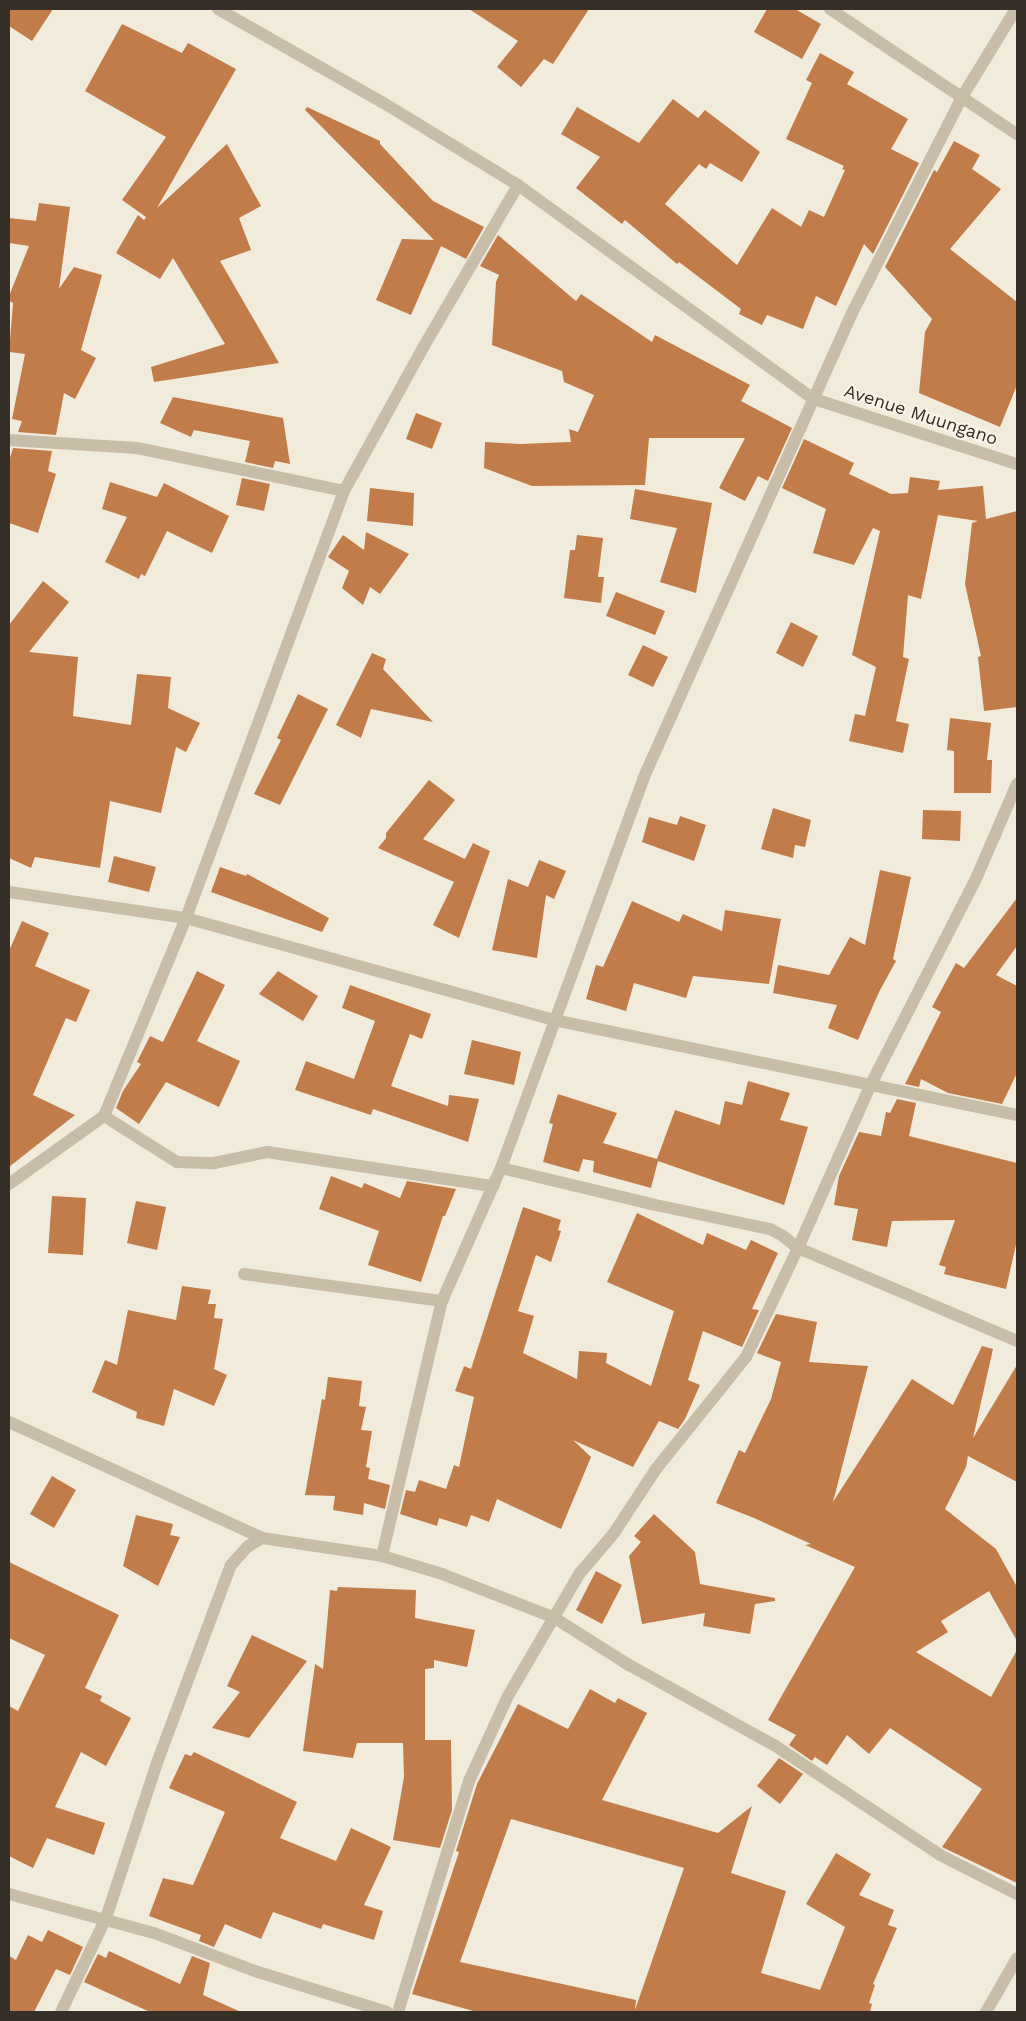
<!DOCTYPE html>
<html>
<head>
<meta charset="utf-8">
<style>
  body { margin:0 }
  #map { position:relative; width:1026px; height:2021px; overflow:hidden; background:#f1ebdb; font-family:"Work Sans",sans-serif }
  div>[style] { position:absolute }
  .building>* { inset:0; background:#c17c49 }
  .street>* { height:12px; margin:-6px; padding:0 6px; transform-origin:6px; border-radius:6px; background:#c8bda8 }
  span { translate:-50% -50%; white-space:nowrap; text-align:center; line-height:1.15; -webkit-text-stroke:4.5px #f9f4e7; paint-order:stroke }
  .street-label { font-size:18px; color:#352f28 }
  .frame { position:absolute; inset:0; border:10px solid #352f28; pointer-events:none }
</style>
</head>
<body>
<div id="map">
  <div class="building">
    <div style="clip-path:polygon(9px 9px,53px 9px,32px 41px,9px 26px)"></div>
    <div style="clip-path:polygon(469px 9px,589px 9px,553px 64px,544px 59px,521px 87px,497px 67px,518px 41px)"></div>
    <div style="clip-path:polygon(767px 9px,795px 9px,821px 24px,802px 59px,754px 32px)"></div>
    <div style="clip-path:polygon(122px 24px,182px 53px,188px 43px,236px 69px,157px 208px,227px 144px,261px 206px,239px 218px,251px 250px,220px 261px,279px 363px,154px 382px,151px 367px,225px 344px,173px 258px,160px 279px,116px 253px,138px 215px,144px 220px,146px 217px,122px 200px,166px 137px,85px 91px)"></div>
    <div style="clip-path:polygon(820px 53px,854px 72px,847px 84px,908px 119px,891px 149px,919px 163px,873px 254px,864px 244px,836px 306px,816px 296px,803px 329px,767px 315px,762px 325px,739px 314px,741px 309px,679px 262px,677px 264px,625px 220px,622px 224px,576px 188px,600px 157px,561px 134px,577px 107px,639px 143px,673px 99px,698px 118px,705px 110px,760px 152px,742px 182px,710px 163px,706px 169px,699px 164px,665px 204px,737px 265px,772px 208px,801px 227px,809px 210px,824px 217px,845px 170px,842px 169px,844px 166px,786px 139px,812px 83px,806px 80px)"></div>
    <div style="clip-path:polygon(307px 107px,380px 141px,380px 144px,433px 201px,484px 227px,466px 259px,441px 246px,411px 315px,376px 300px,402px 239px,434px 240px,305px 110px)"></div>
    <div style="clip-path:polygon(954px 141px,980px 155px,972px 169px,1001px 189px,950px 249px,1017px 302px,1017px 385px,1000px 427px,919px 393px,925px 332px,932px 319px,885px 267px,934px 170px,937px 172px)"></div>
    <div style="clip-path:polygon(39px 203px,70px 207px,59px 289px,74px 267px,102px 275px,81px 350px,96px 358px,75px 399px,64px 393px,56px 435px,18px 432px,22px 421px,12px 419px,25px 354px,9px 352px,13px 303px,9px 301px,9px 296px,29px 246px,9px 243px,9px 218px,36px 221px)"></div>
    <div style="clip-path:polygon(498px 235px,576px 301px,581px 294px,652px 342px,655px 335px,750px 385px,741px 401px,792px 428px,768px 481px,758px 476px,745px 501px,719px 488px,745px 438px,649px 438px,645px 485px,532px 486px,484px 468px,485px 442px,520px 444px,571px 442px,569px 429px,578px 432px,594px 395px,564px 382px,562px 371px,492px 345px,496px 282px,499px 275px,480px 266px)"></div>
    <div style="clip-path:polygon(173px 397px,283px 418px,290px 464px,275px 461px,273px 468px,245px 462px,250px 441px,194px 430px,191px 437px,160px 423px)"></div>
    <div style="clip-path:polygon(416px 413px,442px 423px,432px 449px,406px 439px)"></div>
    <div style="clip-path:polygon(804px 439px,854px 463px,849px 474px,891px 494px,908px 493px,910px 477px,940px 481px,938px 490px,983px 486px,986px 519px,1017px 511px,1017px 707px,984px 711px,978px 657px,981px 656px,965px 584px,972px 523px,978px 521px,938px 515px,921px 599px,908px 595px,903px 657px,909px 659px,896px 721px,909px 724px,903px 753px,849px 741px,855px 714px,865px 716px,876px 667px,852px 655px,880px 531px,873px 528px,854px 565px,813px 553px,826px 509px,782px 488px)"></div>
    <div style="clip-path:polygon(13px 448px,52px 451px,48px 471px,56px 474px,38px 533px,9px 523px,9px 461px)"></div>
    <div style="clip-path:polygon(242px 478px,270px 484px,264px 511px,236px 505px)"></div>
    <div style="clip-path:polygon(110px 482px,157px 497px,164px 483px,229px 516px,212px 553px,167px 531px,145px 576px,141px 574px,139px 579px,105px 562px,127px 517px,102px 509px)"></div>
    <div style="clip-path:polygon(370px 488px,414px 493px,413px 526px,367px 521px)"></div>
    <div style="clip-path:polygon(635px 489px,712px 503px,696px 593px,660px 582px,677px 528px,630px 519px)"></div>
    <div style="clip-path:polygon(366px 532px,409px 554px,380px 594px,370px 587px,363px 605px,342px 588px,349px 571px,328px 557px,343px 535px,364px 550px)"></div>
    <div style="clip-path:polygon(577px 535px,603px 538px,598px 577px,604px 577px,601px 603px,564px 598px,570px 550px,575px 550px)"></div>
    <div style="clip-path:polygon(43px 581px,69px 602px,29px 652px,78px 657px,73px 716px,131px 725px,137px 674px,171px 677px,168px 708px,200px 723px,186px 752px,176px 747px,161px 813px,110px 801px,100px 868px,35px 857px,31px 868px,9px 858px,9px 625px)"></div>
    <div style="clip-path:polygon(616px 592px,665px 611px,655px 635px,606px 616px)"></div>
    <div style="clip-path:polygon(791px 622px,818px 636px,803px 667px,776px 653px)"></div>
    <div style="clip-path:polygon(643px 645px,668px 657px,653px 687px,628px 675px)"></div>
    <div style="clip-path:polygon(372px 653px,386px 659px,383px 669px,433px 722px,371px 709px,361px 738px,336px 725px)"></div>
    <div style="clip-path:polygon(298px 694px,328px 709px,280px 805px,254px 794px,281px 740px,277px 738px)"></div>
    <div style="clip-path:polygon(950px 718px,991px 723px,987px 760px,992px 760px,991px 793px,954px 793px,954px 751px,947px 750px)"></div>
    <div style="clip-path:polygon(429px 780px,455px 800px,423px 839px,465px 859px,473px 843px,490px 851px,459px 938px,433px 925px,454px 882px,378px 848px,386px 838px,386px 833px)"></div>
    <div style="clip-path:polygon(773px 808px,811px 820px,805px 847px,795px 845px,793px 858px,761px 849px)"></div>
    <div style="clip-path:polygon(923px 810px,961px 811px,960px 841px,922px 839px)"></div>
    <div style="clip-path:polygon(680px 816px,706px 825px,694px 861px,642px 842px,649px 817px,677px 825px)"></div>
    <div style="clip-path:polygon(114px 856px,156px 867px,149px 892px,108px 882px)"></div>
    <div style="clip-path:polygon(539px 860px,566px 871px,554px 899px,546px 895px,537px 958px,492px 950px,508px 879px,528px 887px)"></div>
    <div style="clip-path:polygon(220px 867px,246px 876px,247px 874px,329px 918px,322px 932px,211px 892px)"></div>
    <div style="clip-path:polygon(880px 870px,911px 877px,893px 959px,896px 961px,879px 992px,858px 1040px,828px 1028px,837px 1005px,773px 993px,778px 965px,829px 975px,850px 937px,865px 945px)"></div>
    <div style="clip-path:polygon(1017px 898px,1017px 946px,996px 975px,1017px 986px,1017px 1073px,1002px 1104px,948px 1093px,921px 1079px,919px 1087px,905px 1084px,941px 1012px,932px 1007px,956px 963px,964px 968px)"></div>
    <div style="clip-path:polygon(632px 901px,679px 922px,683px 914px,722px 931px,725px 910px,781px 919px,769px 984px,693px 976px,686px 998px,634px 983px,626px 1011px,586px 999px,596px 965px,603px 967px)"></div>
    <div style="clip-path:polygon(22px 921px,49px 933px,35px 966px,90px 990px,76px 1022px,66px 1018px,33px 1095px,75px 1115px,9px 1167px,9px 951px)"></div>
    <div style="clip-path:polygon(197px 971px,225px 985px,197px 1041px,240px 1061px,219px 1107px,166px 1082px,139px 1124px,116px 1108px,123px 1091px,141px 1064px,137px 1062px,150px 1036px,163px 1042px)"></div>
    <div style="clip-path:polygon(278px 971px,318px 996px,303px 1021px,259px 994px)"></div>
    <div style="clip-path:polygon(350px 985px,431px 1014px,422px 1039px,410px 1034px,391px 1086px,448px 1106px,449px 1095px,479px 1099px,468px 1142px,373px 1109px,371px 1115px,295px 1090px,306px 1061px,354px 1079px,375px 1021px,342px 1008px)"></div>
    <div style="clip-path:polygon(472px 1040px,521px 1052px,514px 1085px,464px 1074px)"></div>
    <div style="clip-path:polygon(748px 1081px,790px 1093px,780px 1120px,808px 1127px,784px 1205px,658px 1161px,651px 1188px,593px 1172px,594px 1161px,583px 1159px,579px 1172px,543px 1162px,553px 1124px,549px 1123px,558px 1094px,617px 1113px,603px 1143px,657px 1159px,675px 1110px,720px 1125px,725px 1101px,742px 1105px)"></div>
    <div style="clip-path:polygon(897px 1099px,916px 1103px,909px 1136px,1017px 1163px,1017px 1240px,1006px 1289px,944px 1274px,946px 1267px,939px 1265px,955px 1220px,892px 1221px,887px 1247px,852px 1240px,858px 1209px,834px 1205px,839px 1176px,859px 1132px,881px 1136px,886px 1112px,890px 1113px)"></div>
    <div style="clip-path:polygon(331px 1176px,362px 1188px,364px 1183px,400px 1198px,407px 1181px,456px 1189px,445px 1216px,443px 1216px,421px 1282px,368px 1265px,379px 1231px,319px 1209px)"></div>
    <div style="clip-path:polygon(52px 1196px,86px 1198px,83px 1255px,48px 1253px)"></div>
    <div style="clip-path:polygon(136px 1201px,166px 1207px,157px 1250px,127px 1243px)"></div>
    <div style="clip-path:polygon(523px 1207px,561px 1220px,558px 1230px,561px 1231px,551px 1262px,536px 1255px,518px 1311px,534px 1316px,523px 1353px,577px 1379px,579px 1351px,607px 1353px,606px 1363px,651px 1386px,674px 1311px,607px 1282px,637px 1213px,703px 1245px,707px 1233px,746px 1250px,751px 1240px,778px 1253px,752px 1309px,759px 1310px,742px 1347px,703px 1331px,688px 1380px,700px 1385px,685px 1419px,678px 1429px,659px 1421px,633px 1467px,573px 1440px,591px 1457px,561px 1529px,497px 1499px,489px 1522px,471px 1515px,467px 1527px,439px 1518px,437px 1526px,400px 1514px,406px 1490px,415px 1492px,419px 1480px,446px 1489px,454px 1465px,459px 1467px,474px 1397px,455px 1391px,464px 1366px,471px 1369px)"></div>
    <div style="clip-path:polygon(182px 1286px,211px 1290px,208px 1304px,216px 1304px,214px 1318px,223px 1319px,214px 1369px,227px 1375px,214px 1406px,174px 1389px,164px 1426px,136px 1418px,137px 1412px,92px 1392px,105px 1360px,117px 1365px,128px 1310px,176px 1320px)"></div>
    <div style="clip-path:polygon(776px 1314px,817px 1322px,809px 1362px,868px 1366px,833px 1502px,912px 1379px,953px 1405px,982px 1346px,993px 1349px,973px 1438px,1017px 1365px,1017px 1482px,968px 1456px,966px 1467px,945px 1509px,996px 1549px,1017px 1587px,1017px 1641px,989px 1591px,941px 1621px,948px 1632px,916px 1652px,991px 1697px,1017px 1650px,1017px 1883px,942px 1847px,982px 1789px,890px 1728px,869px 1754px,847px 1735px,827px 1765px,815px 1757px,812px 1761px,789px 1745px,796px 1735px,768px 1720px,855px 1567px,805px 1545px,811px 1544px,754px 1518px,716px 1503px,739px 1450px,745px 1453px,771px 1399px,781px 1362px,757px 1353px)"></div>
    <div style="clip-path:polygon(328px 1377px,362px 1381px,359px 1406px,366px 1407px,361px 1430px,372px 1431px,366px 1467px,370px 1468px,368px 1479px,390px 1485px,385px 1509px,364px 1503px,363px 1515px,333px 1510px,335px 1496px,305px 1495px,322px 1399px,325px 1400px)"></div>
    <div style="clip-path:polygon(52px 1476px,76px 1490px,54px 1528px,30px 1514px)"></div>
    <div style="clip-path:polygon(654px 1514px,695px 1552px,700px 1584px,775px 1598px,775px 1601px,755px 1604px,750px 1634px,703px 1626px,705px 1613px,642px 1624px,629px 1556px,641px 1542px,634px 1536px)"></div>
    <div style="clip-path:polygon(136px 1515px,173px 1524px,170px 1535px,180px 1537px,158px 1586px,123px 1566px)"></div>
    <div style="clip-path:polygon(9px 1562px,119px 1615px,85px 1688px,102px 1696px,100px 1701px,131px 1718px,106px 1766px,81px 1752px,55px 1807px,105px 1823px,94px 1855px,47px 1838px,33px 1868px,9px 1856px,9px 1706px,18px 1711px,45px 1655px,9px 1638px)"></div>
    <div style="clip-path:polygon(596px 1571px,622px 1585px,602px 1624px,576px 1610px)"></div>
    <div style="clip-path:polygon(338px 1587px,416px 1590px,415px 1618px,475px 1630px,467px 1667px,434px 1660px,434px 1668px,425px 1669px,425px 1740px,451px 1740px,452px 1810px,440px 1848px,393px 1840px,404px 1777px,403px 1743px,357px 1743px,353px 1758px,303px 1751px,315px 1664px,323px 1669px,330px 1590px,337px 1591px)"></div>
    <div style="clip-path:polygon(252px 1635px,307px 1661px,249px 1738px,212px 1728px,240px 1692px,227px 1686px)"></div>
    <div style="clip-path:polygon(evenodd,590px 1689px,615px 1703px,618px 1698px,647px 1713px,602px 1800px,718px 1833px,752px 1806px,731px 1873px,786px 1891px,761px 1973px,820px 1990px,845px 1927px,806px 1904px,836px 1853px,871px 1874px,859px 1895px,894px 1910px,888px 1925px,897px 1928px,873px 1984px,875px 1985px,869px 2003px,872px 2004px,870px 2012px,477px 2012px,412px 1994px,459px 1852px,456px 1851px,477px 1784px,518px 1704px,568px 1729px,590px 1689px,511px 1819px,684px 1868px,635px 2010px,636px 2000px,460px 1962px,511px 1819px)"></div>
    <div style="clip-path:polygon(194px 1752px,297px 1802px,280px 1838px,336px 1861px,351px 1828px,391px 1847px,364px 1905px,383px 1911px,374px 1940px,323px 1924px,321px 1929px,273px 1912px,261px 1939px,225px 1924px,214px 1947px,199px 1941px,201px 1935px,149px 1916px,163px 1878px,193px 1885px,225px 1812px,169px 1788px,185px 1754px,191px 1756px)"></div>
    <div style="clip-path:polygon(779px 1758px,803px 1774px,780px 1804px,757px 1786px)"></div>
    <div style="clip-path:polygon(48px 1930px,83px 1947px,70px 1975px,56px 1969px,34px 2012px,9px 2012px,9px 1956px,16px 1960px,28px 1935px,42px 1942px)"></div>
    <div style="clip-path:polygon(109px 1951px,180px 1984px,192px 1956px,210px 1963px,203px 1995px,241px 2012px,150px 2012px,84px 1982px,98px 1954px,106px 1958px)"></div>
  </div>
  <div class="street">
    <div style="left:218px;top:9px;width:189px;rotate:29.6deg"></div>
    <div style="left:382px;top:102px;width:159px;rotate:31.4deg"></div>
    <div style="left:518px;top:185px;width:365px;rotate:35.9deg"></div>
    <div style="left:814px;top:399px;width:213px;rotate:17.8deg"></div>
    <div style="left:830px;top:9px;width:225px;rotate:33.8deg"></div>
    <div style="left:9px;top:440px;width:128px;rotate:3.6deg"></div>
    <div style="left:137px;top:448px;width:211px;rotate:11.7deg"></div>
    <div style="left:9px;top:892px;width:179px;rotate:8.4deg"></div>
    <div style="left:186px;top:918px;width:382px;rotate:15.5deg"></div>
    <div style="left:554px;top:1020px;width:473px;rotate:11.6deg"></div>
    <div style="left:104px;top:1116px;width:86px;rotate:32.2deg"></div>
    <div style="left:177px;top:1162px;width:37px;rotate:2deg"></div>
    <div style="left:214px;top:1163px;width:54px;rotate:-11.7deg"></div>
    <div style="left:267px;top:1152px;width:229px;rotate:8.6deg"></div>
    <div style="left:501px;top:1168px;width:154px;rotate:13.5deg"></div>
    <div style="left:651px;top:1204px;width:122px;rotate:11.9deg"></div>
    <div style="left:770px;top:1229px;width:15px;rotate:28deg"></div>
    <div style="left:783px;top:1236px;width:19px;rotate:39deg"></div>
    <div style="left:798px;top:1248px;width:238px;rotate:23deg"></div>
    <div style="left:9px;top:1184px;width:117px;rotate:-35.6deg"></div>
    <div style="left:104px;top:1116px;width:214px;rotate:-67.5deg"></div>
    <div style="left:186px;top:918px;width:455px;rotate:-69.7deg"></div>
    <div style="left:344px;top:491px;width:166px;rotate:-61.1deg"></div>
    <div style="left:424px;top:346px;width:186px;rotate:-59.7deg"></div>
    <div style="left:244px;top:1274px;width:200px;rotate:7.8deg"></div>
    <div style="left:9px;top:1422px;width:278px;rotate:24.6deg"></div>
    <div style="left:262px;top:1538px;width:121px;rotate:8.5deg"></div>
    <div style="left:382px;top:1556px;width:63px;rotate:16.7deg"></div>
    <div style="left:442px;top:1574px;width:119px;rotate:21.2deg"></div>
    <div style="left:553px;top:1617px;width:90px;rotate:32.3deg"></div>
    <div style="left:629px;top:1665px;width:166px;rotate:28.9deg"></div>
    <div style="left:774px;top:1745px;width:199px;rotate:33.5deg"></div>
    <div style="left:940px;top:1855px;width:86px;rotate:26.9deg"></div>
    <div style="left:382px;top:1556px;width:262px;rotate:-76.8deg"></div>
    <div style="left:442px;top:1301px;width:145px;rotate:-66.1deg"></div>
    <div style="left:501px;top:1168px;width:414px;rotate:-69.9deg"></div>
    <div style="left:643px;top:779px;width:511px;rotate:-65.84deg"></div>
    <div style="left:852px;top:313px;width:242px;rotate:-63deg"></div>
    <div style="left:962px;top:97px;width:103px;rotate:-58.5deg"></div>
    <div style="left:9px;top:1894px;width:150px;rotate:15.1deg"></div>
    <div style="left:154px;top:1933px;width:111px;rotate:20.6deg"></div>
    <div style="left:258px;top:1972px;width:135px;rotate:17.2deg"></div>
    <div style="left:61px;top:2012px;width:104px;rotate:-64.4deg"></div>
    <div style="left:106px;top:1918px;width:166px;rotate:-71.8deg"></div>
    <div style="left:158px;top:1760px;width:208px;rotate:-69.5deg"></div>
    <div style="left:231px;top:1565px;width:24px;rotate:-48deg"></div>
    <div style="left:247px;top:1547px;width:17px;rotate:-31deg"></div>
    <div style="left:398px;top:2012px;width:242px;rotate:-72.9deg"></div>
    <div style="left:469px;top:1781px;width:94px;rotate:-65.4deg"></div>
    <div style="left:508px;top:1696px;width:143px;rotate:-59.7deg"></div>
    <div style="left:580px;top:1573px;width:52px;rotate:-49.6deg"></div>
    <div style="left:614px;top:1533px;width:77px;rotate:-56.7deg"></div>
    <div style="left:656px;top:1469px;width:144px;rotate:-51.2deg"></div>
    <div style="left:746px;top:1357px;width:121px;rotate:-64.5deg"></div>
    <div style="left:798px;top:1248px;width:180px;rotate:-66deg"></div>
    <div style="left:871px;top:1084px;width:228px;rotate:-62.9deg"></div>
    <div style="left:975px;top:881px;width:106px;rotate:-66.6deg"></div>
    <div style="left:986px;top:2012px;width:62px;rotate:-60.1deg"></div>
  </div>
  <div class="street-label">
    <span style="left:921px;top:415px;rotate:18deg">Avenue Muungano</span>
  </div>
  <div class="frame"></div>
</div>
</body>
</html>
